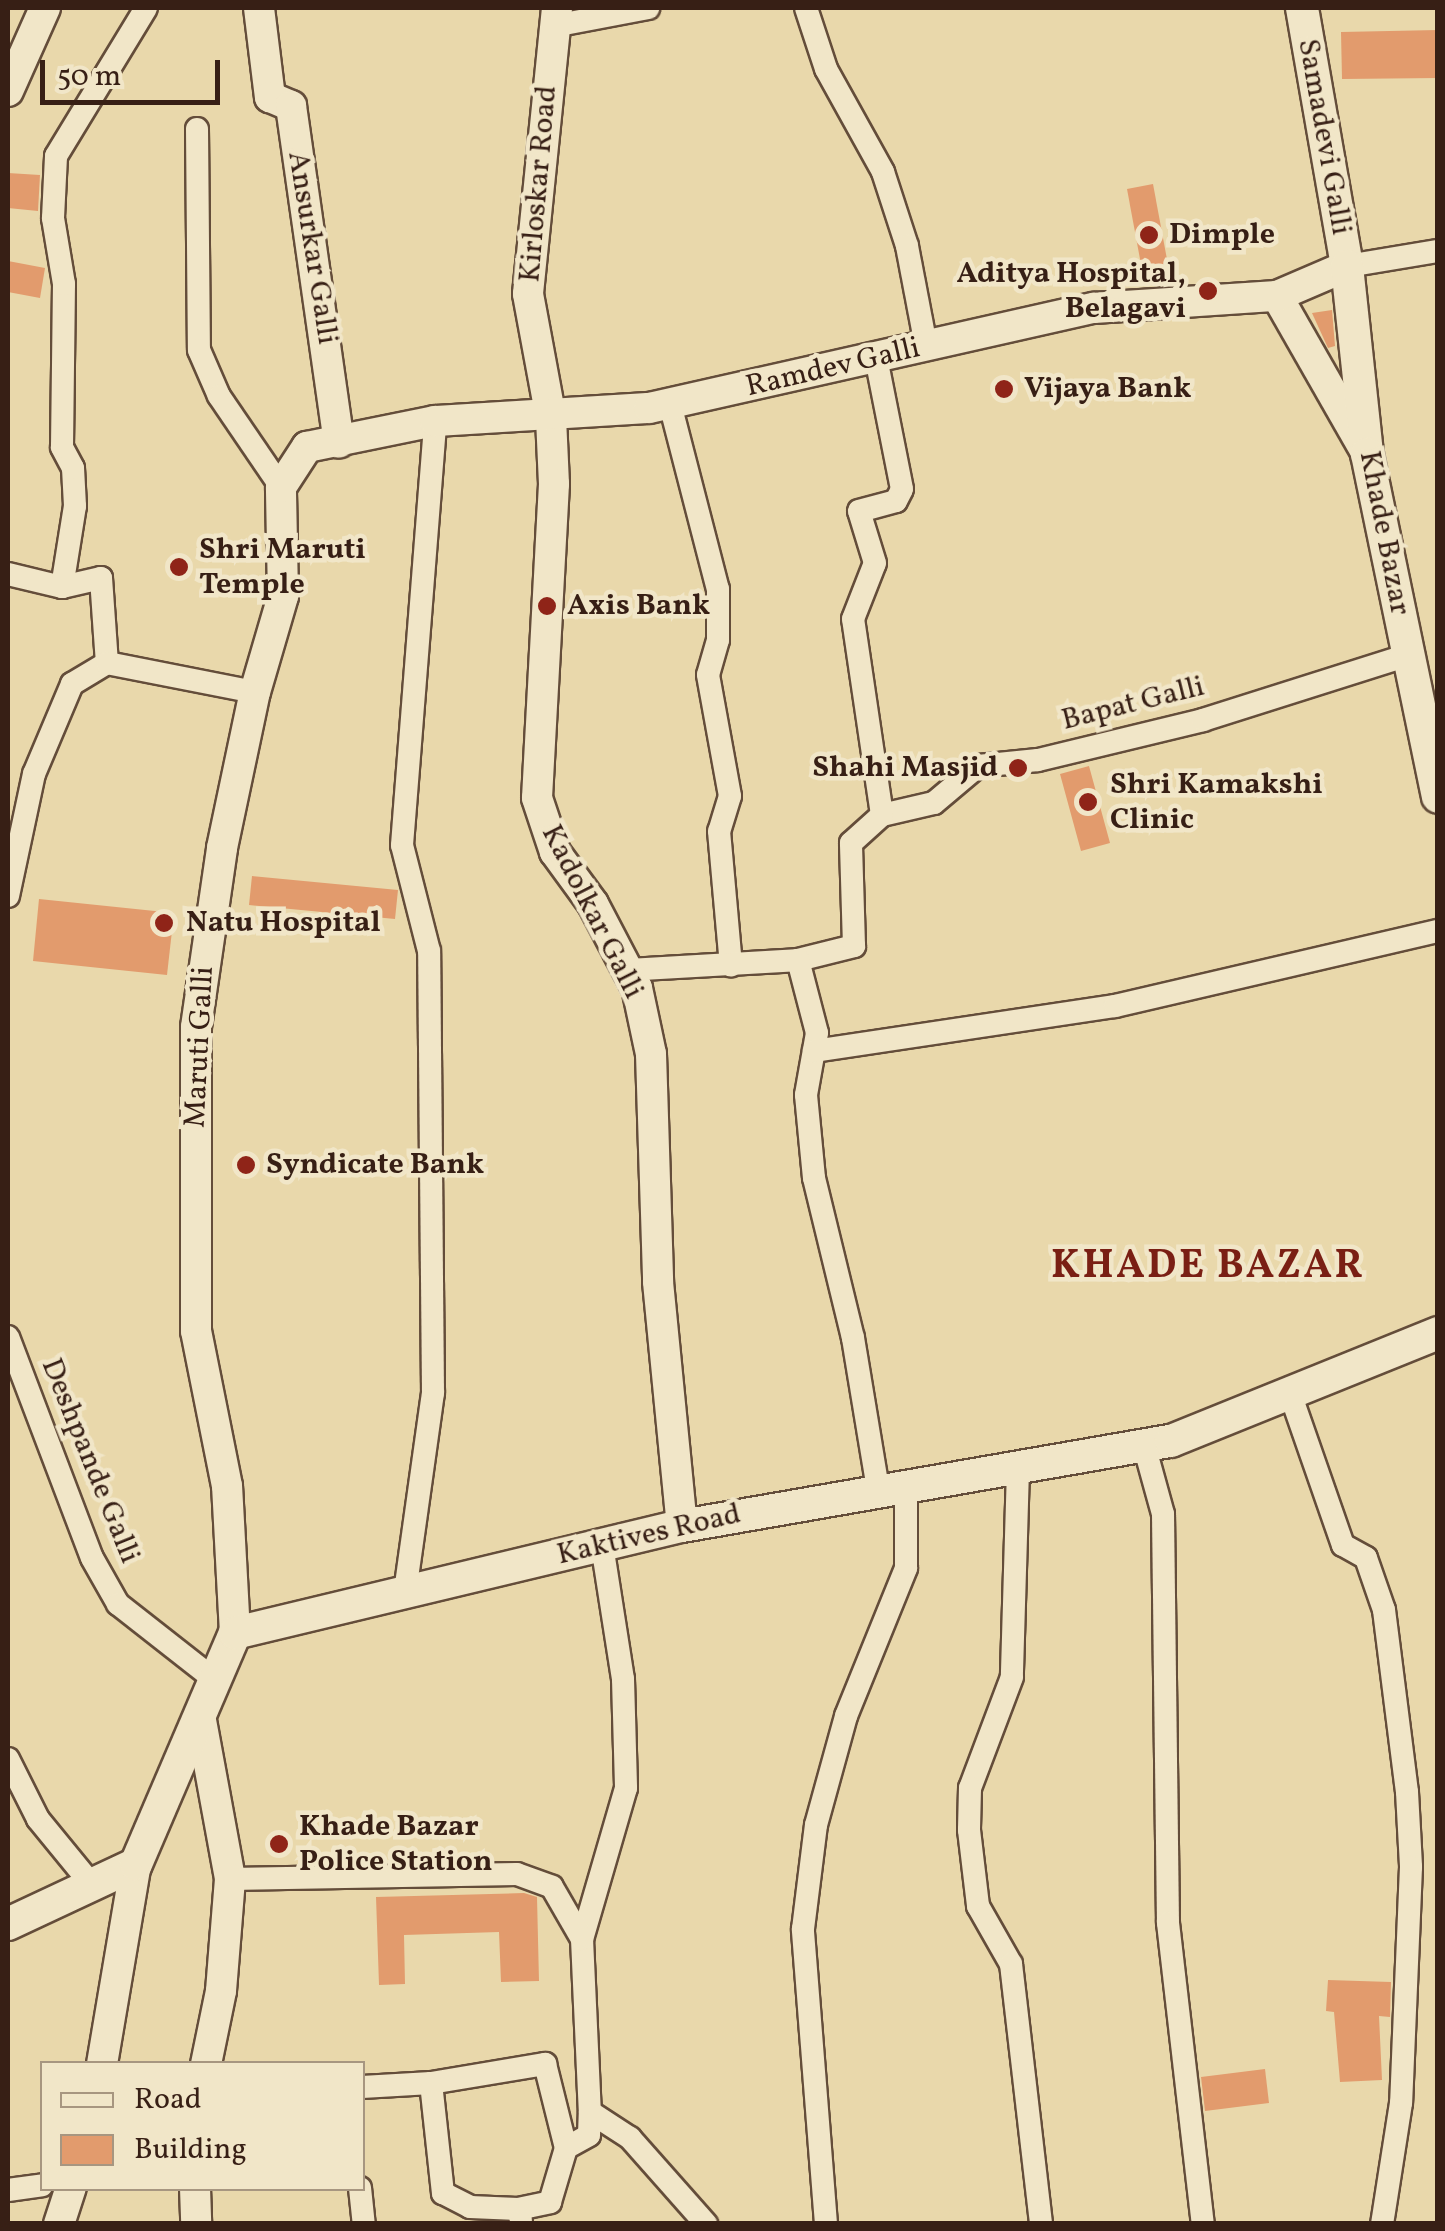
<!DOCTYPE html>
<html>
<head>
<meta charset="utf-8">
<style>
  body { margin:0 }
  #map { position:relative; width:1445px; height:2231px; overflow:hidden; background:#e9d8ab; font-family:Vollkorn,serif }
  div>[style] { position:absolute }
  .building>* { inset:0; background:#e29b6d }
  .roads { filter:drop-shadow(2px 0 #644d3a) drop-shadow(-2px 0 #644d3a) drop-shadow(0 2px #644d3a) drop-shadow(0 -2px #644d3a) }
  .minor>* { height:22px; margin:-11px; padding:0 11px; transform-origin:11px; border-radius:11px; background:#f1e6c8 }
  .tertiary>* { height:30px; margin:-15px; padding:0 15px; transform-origin:15px; border-radius:15px; background:#f1e6c8 }
  .secondary>* { height:32px; margin:-16px; padding:0 16px; transform-origin:16px; border-radius:16px; background:#f1e6c8 }
  .dots>* { width:28px; height:28px; translate:-50% -50%; box-sizing:border-box; border:5px solid #f1e6c8; border-radius:50% }
  span { translate:-50% -50%; white-space:nowrap; text-align:center; line-height:1.15; -webkit-text-stroke:9px #f1e6c8; paint-order:stroke }
  .street-label { font-size:30px; color:#371f15 }
  .poi-label { font-size:30px; color:#371f15; font-weight:700 }
  .left { translate:0 -50%; text-align:left }
  .right { translate:-100% -50%; text-align:right }
  .district-label { font-size:40px; color:#7a1f14; font-weight:700; letter-spacing:2.5px }
  .frame { position:absolute; inset:0; border:10px solid #371f15; pointer-events:none }
  .legend { position:absolute; left:40px; top:2061px; width:325px; height:130px; box-sizing:border-box; background:#f1e6c8; border:2px solid #a79680; margin:0; padding:12px 18px; list-style:none; font-size:30px; color:#371f15 }
  .legend li { display:flex; align-items:center; gap:20px; height:50px }
  .legend b { width:50px; border:2px solid #a79680 }
  .scale { position:absolute; left:40px; top:60px; width:180px; height:45px; box-sizing:border-box; border:5px solid #371f15; border-top:0; padding-left:12px; font-size:30px; line-height:35px; white-space:nowrap; color:#371f15; -webkit-text-stroke:8px #f1e6c8; paint-order:stroke }
</style>
</head>
<body>
<div id="map">
  <div class="building">
    <div style="clip-path:polygon(1438px 30px,1438px 78px,1342px 79px,1341px 32px)"></div>
    <div style="clip-path:polygon(8px 173px,40px 175px,38px 211px,8px 208px)"></div>
    <div style="clip-path:polygon(1153px 184px,1171px 281px,1145px 286px,1127px 189px)"></div>
    <div style="clip-path:polygon(8px 261px,45px 268px,40px 298px,8px 292px)"></div>
    <div style="clip-path:polygon(1332px 310px,1335px 346px,1328px 348px,1312px 313px)"></div>
    <div style="clip-path:polygon(1089px 766px,1110px 843px,1081px 851px,1060px 774px)"></div>
    <div style="clip-path:polygon(252px 876px,398px 890px,395px 919px,249px 905px)"></div>
    <div style="clip-path:polygon(39px 899px,174px 913px,167px 975px,33px 961px)"></div>
    <div style="clip-path:polygon(524px 1893px,537px 1897px,539px 1981px,501px 1982px,499px 1932px,404px 1935px,405px 1984px,379px 1985px,376px 1897px)"></div>
    <div style="clip-path:polygon(1328px 1980px,1391px 1982px,1390px 2017px,1379px 2016px,1382px 2080px,1340px 2082px,1334px 2012px,1326px 2011px)"></div>
    <div style="clip-path:polygon(1265px 2069px,1269px 2103px,1205px 2111px,1201px 2077px)"></div>
  </div>
  <div class="roads">
    <div class="minor">
      <div style="left:806px;top:8px;width:64px;rotate:71.8deg"></div>
      <div style="left:826px;top:69px;width:118px;rotate:61deg"></div>
      <div style="left:883px;top:172px;width:78px;rotate:72deg"></div>
      <div style="left:907px;top:246px;width:102px;rotate:79.2deg"></div>
      <div style="left:554px;top:26px;width:96px;rotate:-10.8deg"></div>
      <div style="left:197px;top:129px;width:221px;rotate:89.5deg"></div>
      <div style="left:199px;top:350px;width:50px;rotate:66.5deg"></div>
      <div style="left:219px;top:396px;width:110px;rotate:55.7deg"></div>
      <div style="left:1347px;top:266px;width:92px;rotate:-9.4deg"></div>
      <div style="left:670px;top:404px;width:191px;rotate:75.5deg"></div>
      <div style="left:718px;top:589px;width:51px;rotate:90deg"></div>
      <div style="left:718px;top:640px;width:36px;rotate:106deg"></div>
      <div style="left:708px;top:675px;width:123px;rotate:79.7deg"></div>
      <div style="left:730px;top:796px;width:37px;rotate:107deg"></div>
      <div style="left:719px;top:831px;width:135px;rotate:84.9deg"></div>
      <div style="left:8px;top:574px;width:56px;rotate:13.5deg"></div>
      <div style="left:62px;top:587px;width:40px;rotate:-13deg"></div>
      <div style="left:101px;top:578px;width:85px;rotate:86deg"></div>
      <div style="left:62px;top:587px;width:82px;rotate:-80.9deg"></div>
      <div style="left:75px;top:506px;width:38px;rotate:-93deg"></div>
      <div style="left:73px;top:468px;width:24px;rotate:-118deg"></div>
      <div style="left:62px;top:447px;width:163px;rotate:-89.3deg"></div>
      <div style="left:64px;top:284px;width:67px;rotate:-99.5deg"></div>
      <div style="left:53px;top:218px;width:62px;rotate:-87.2deg"></div>
      <div style="left:56px;top:156px;width:173px;rotate:-58.7deg"></div>
      <div style="left:882px;top:815px;width:53px;rotate:-13deg"></div>
      <div style="left:934px;top:803px;width:57px;rotate:-40.1deg"></div>
      <div style="left:978px;top:766px;width:60px;rotate:-5.7deg"></div>
      <div style="left:1038px;top:760px;width:170px;rotate:-13.6deg"></div>
      <div style="left:1203px;top:720px;width:215px;rotate:-17.6deg"></div>
      <div style="left:8px;top:896px;width:125px;rotate:-78deg"></div>
      <div style="left:34px;top:774px;width:98px;rotate:-67.1deg"></div>
      <div style="left:72px;top:684px;width:41px;rotate:-31deg"></div>
      <div style="left:107px;top:663px;width:151px;rotate:11.1deg"></div>
      <div style="left:798px;top:960px;width:58px;rotate:-14deg"></div>
      <div style="left:854px;top:946px;width:103px;rotate:-91.7deg"></div>
      <div style="left:851px;top:843px;width:42px;rotate:-42.1deg"></div>
      <div style="left:882px;top:815px;width:198px;rotate:-98.4deg"></div>
      <div style="left:853px;top:619px;width:60px;rotate:-68.6deg"></div>
      <div style="left:875px;top:563px;width:54px;rotate:-107.1deg"></div>
      <div style="left:859px;top:511px;width:38px;rotate:-15deg"></div>
      <div style="left:896px;top:501px;width:13px;rotate:-63deg"></div>
      <div style="left:902px;top:489px;width:134px;rotate:-101.2deg"></div>
      <div style="left:627px;top:970px;width:171px;rotate:-3.3deg"></div>
      <div style="left:798px;top:960px;width:75px;rotate:75.4deg"></div>
      <div style="left:817px;top:1033px;width:63px;rotate:100.1deg"></div>
      <div style="left:806px;top:1095px;width:83px;rotate:84.5deg"></div>
      <div style="left:814px;top:1178px;width:165px;rotate:76.3deg"></div>
      <div style="left:853px;top:1338px;width:159px;rotate:80.6deg"></div>
      <div style="left:814px;top:1051px;width:304px;rotate:-8.5deg"></div>
      <div style="left:1115px;top:1006px;width:332px;rotate:-13.1deg"></div>
      <div style="left:8px;top:1337px;width:236px;rotate:69.2deg"></div>
      <div style="left:92px;top:1558px;width:53px;rotate:60.5deg"></div>
      <div style="left:118px;top:1604px;width:123px;rotate:38.1deg"></div>
      <div style="left:1290px;top:1393px;width:161px;rotate:70.8deg"></div>
      <div style="left:1343px;top:1545px;width:26px;rotate:29deg"></div>
      <div style="left:1366px;top:1558px;width:55px;rotate:70.9deg"></div>
      <div style="left:1384px;top:1610px;width:183px;rotate:82.8deg"></div>
      <div style="left:1407px;top:1792px;width:75px;rotate:86.9deg"></div>
      <div style="left:1411px;top:1867px;width:236px;rotate:92.4deg"></div>
      <div style="left:1401px;top:2103px;width:122px;rotate:98.9deg"></div>
      <div style="left:1144px;top:1445px;width:72px;rotate:74.6deg"></div>
      <div style="left:1163px;top:1514px;width:409px;rotate:89.3deg"></div>
      <div style="left:1168px;top:1923px;width:303px;rotate:83.4deg"></div>
      <div style="left:1018px;top:1469px;width:208px;rotate:91.7deg"></div>
      <div style="left:1012px;top:1677px;width:119px;rotate:110.7deg"></div>
      <div style="left:970px;top:1788px;width:42px;rotate:91.4deg"></div>
      <div style="left:969px;top:1830px;width:77px;rotate:83.2deg"></div>
      <div style="left:978px;top:1906px;width:67px;rotate:60.4deg"></div>
      <div style="left:1011px;top:1964px;width:262px;rotate:83.4deg"></div>
      <div style="left:602px;top:1545px;width:136px;rotate:81.1deg"></div>
      <div style="left:623px;top:1679px;width:109px;rotate:88.4deg"></div>
      <div style="left:626px;top:1788px;width:157px;rotate:106.2deg"></div>
      <div style="left:582px;top:1939px;width:173px;rotate:87.4deg"></div>
      <div style="left:590px;top:2112px;width:48px;rotate:33deg"></div>
      <div style="left:630px;top:2138px;width:115px;rotate:48.5deg"></div>
      <div style="left:405px;top:1592px;width:201px;rotate:-82deg"></div>
      <div style="left:433px;top:1393px;width:442px;rotate:-90.5deg"></div>
      <div style="left:429px;top:951px;width:109px;rotate:-104.3deg"></div>
      <div style="left:402px;top:845px;width:425px;rotate:-85.5deg"></div>
      <div style="left:8px;top:1759px;width:67px;rotate:63.4deg"></div>
      <div style="left:38px;top:1819px;width:85px;rotate:50.7deg"></div>
      <div style="left:230px;top:1879px;width:287px;rotate:-1deg"></div>
      <div style="left:517px;top:1874px;width:37px;rotate:20deg"></div>
      <div style="left:552px;top:1887px;width:60px;rotate:60deg"></div>
      <div style="left:431px;top:2083px;width:116px;rotate:-9.5deg"></div>
      <div style="left:545px;top:2064px;width:87px;rotate:76deg"></div>
      <div style="left:362px;top:2087px;width:69px;rotate:-3.3deg"></div>
      <div style="left:431px;top:2083px;width:111px;rotate:83.8deg"></div>
      <div style="left:443px;top:2193px;width:30px;rotate:27deg"></div>
      <div style="left:470px;top:2207px;width:48px;rotate:2.4deg"></div>
      <div style="left:360px;top:2188px;width:36px;rotate:84deg"></div>
      <div style="left:8px;top:2190px;width:34px;rotate:-8deg"></div>
      <div style="left:521px;top:2220px;width:11px;rotate:-105deg"></div>
      <div style="left:518px;top:2209px;width:33px;rotate:-12deg"></div>
      <div style="left:550px;top:2202px;width:56px;rotate:-73.5deg"></div>
      <div style="left:566px;top:2148px;width:26px;rotate:-29deg"></div>
      <div style="left:589px;top:2135px;width:23px;rotate:-88deg"></div>
      <div style="left:826px;top:2224px;width:296px;rotate:-94.5deg"></div>
      <div style="left:803px;top:1929px;width:105px;rotate:-82.9deg"></div>
      <div style="left:816px;top:1825px;width:113px;rotate:-74.6deg"></div>
      <div style="left:846px;top:1716px;width:160px;rotate:-67.9deg"></div>
      <div style="left:906px;top:1568px;width:78px;rotate:-90deg"></div>
    </div>
    <div class="tertiary">
      <div style="left:259px;top:8px;width:90px;rotate:83deg"></div>
      <div style="left:270px;top:97px;width:23px;rotate:23deg"></div>
      <div style="left:291px;top:106px;width:340px;rotate:81.9deg"></div>
      <div style="left:557px;top:8px;width:287px;rotate:95.8deg"></div>
      <div style="left:528px;top:294px;width:126px;rotate:79.5deg"></div>
      <div style="left:551px;top:418px;width:66px;rotate:87.4deg"></div>
      <div style="left:554px;top:484px;width:314px;rotate:93.1deg"></div>
      <div style="left:537px;top:798px;width:57px;rotate:71.6deg"></div>
      <div style="left:555px;top:852px;width:64px;rotate:53.8deg"></div>
      <div style="left:593px;top:904px;width:95px;rotate:62.4deg"></div>
      <div style="left:637px;top:988px;width:67px;rotate:78deg"></div>
      <div style="left:651px;top:1054px;width:228px;rotate:88.2deg"></div>
      <div style="left:658px;top:1282px;width:245px;rotate:84.4deg"></div>
      <div style="left:8px;top:91px;width:91px;rotate:-66deg"></div>
      <div style="left:1277px;top:296px;width:182px;rotate:60.3deg"></div>
      <div style="left:235px;top:1633px;width:147px;rotate:-93.1deg"></div>
      <div style="left:227px;top:1486px;width:158px;rotate:-101.3deg"></div>
      <div style="left:196px;top:1331px;width:304px;rotate:-90deg"></div>
      <div style="left:196px;top:1027px;width:181px;rotate:-81.7deg"></div>
      <div style="left:222px;top:848px;width:159px;rotate:-78.1deg"></div>
      <div style="left:255px;top:692px;width:100px;rotate:-73.7deg"></div>
      <div style="left:283px;top:596px;width:109px;rotate:-91.1deg"></div>
      <div style="left:281px;top:487px;width:48px;rotate:-57deg"></div>
      <div style="left:307px;top:447px;width:131px;rotate:-11.5deg"></div>
      <div style="left:435px;top:421px;width:214px;rotate:-3.5deg"></div>
      <div style="left:649px;top:408px;width:456px;rotate:-12.7deg"></div>
      <div style="left:1094px;top:308px;width:183px;rotate:-3.8deg"></div>
      <div style="left:1277px;top:296px;width:76px;rotate:-23.2deg"></div>
      <div style="left:200px;top:1715px;width:167px;rotate:79.6deg"></div>
      <div style="left:230px;top:1879px;width:112px;rotate:94.6deg"></div>
      <div style="left:221px;top:1991px;width:75px;rotate:101.6deg"></div>
      <div style="left:102px;top:2064px;width:203px;rotate:-80.4deg"></div>
      <div style="left:195px;top:2188px;width:36px;rotate:88deg"></div>
      <div style="left:59px;top:2224px;width:38px;rotate:-72deg"></div>
    </div>
    <div class="secondary">
      <div style="left:1302px;top:8px;width:262px;rotate:80.1deg"></div>
      <div style="left:1347px;top:266px;width:189px;rotate:83.9deg"></div>
      <div style="left:1367px;top:454px;width:350px;rotate:78.3deg"></div>
      <div style="left:8px;top:1924px;width:141px;rotate:-25.1deg"></div>
      <div style="left:136px;top:1864px;width:251px;rotate:-66.8deg"></div>
      <div style="left:235px;top:1633px;width:460px;rotate:-13.5deg"></div>
      <div style="left:682px;top:1526px;width:496px;rotate:-9.9deg"></div>
      <div style="left:1171px;top:1441px;width:288px;rotate:-22deg"></div>
    </div>
  </div>
  <div class="dots">
    <div style="left:1149px;top:235px;background:#8f2418"></div>
    <div style="left:1208px;top:291px;background:#8f2418"></div>
    <div style="left:1004px;top:389px;background:#8f2418"></div>
    <div style="left:179px;top:567px;background:#8f2418"></div>
    <div style="left:547px;top:606px;background:#8f2418"></div>
    <div style="left:1018px;top:768px;background:#8f2418"></div>
    <div style="left:1088px;top:802px;background:#8f2418"></div>
    <div style="left:164px;top:923px;background:#8f2418"></div>
    <div style="left:246px;top:1165px;background:#8f2418"></div>
    <div style="left:279px;top:1844px;background:#8f2418"></div>
  </div>
  <div class="street-label">
    <span style="left:1324px;top:137px;rotate:80deg">Samadevi Galli</span>
    <span style="left:539px;top:184px;rotate:-85deg">Kirloskar Road</span>
    <span style="left:312px;top:248px;rotate:81deg">Ansurkar Galli</span>
    <span style="left:833px;top:368px;rotate:-13deg">Ramdev Galli</span>
    <span style="left:1384px;top:533px;rotate:79deg">Khade Bazar</span>
    <span style="left:1133px;top:704px;rotate:-14deg">Bapat Galli</span>
    <span style="left:592px;top:912px;rotate:63deg">Kadolkar Galli</span>
    <span style="left:200px;top:1047px;rotate:-87deg">Maruti Galli</span>
    <span style="left:90px;top:1461px;rotate:68deg">Deshpande Galli</span>
    <span style="left:649px;top:1535px;rotate:-13deg">Kaktives Road</span>
  </div>
  <div class="poi-label">
    <span class="left" style="left:1169px;top:235px">Dimple</span>
    <span class="right" style="left:1186px;top:291px">Aditya Hospital,<br>Belagavi</span>
    <span class="left" style="left:1024px;top:389px">Vijaya Bank</span>
    <span class="left" style="left:199px;top:567px">Shri Maruti<br>Temple</span>
    <span class="left" style="left:567px;top:606px">Axis Bank</span>
    <span class="right" style="left:998px;top:768px">Shahi Masjid</span>
    <span class="left" style="left:1110px;top:802px">Shri Kamakshi<br>Clinic</span>
    <span class="left" style="left:186px;top:923px">Natu Hospital</span>
    <span class="left" style="left:266px;top:1165px">Syndicate Bank</span>
    <span class="left" style="left:299px;top:1844px">Khade Bazar<br>Police Station</span>
  </div>
  <div class="district-label">
    <span style="left:1208px;top:1267px">KHADE BAZAR</span>
  </div>
  <div class="frame"></div>
  <ul class="legend">
  <li><b style="height:12px;background:#f1e6c8"></b>Road</li>
  <li><b style="height:28px;background:#e29b6d"></b>Building</li>
  </ul>
  <div class="scale">50 m</div>
</div>
</body>
</html>
